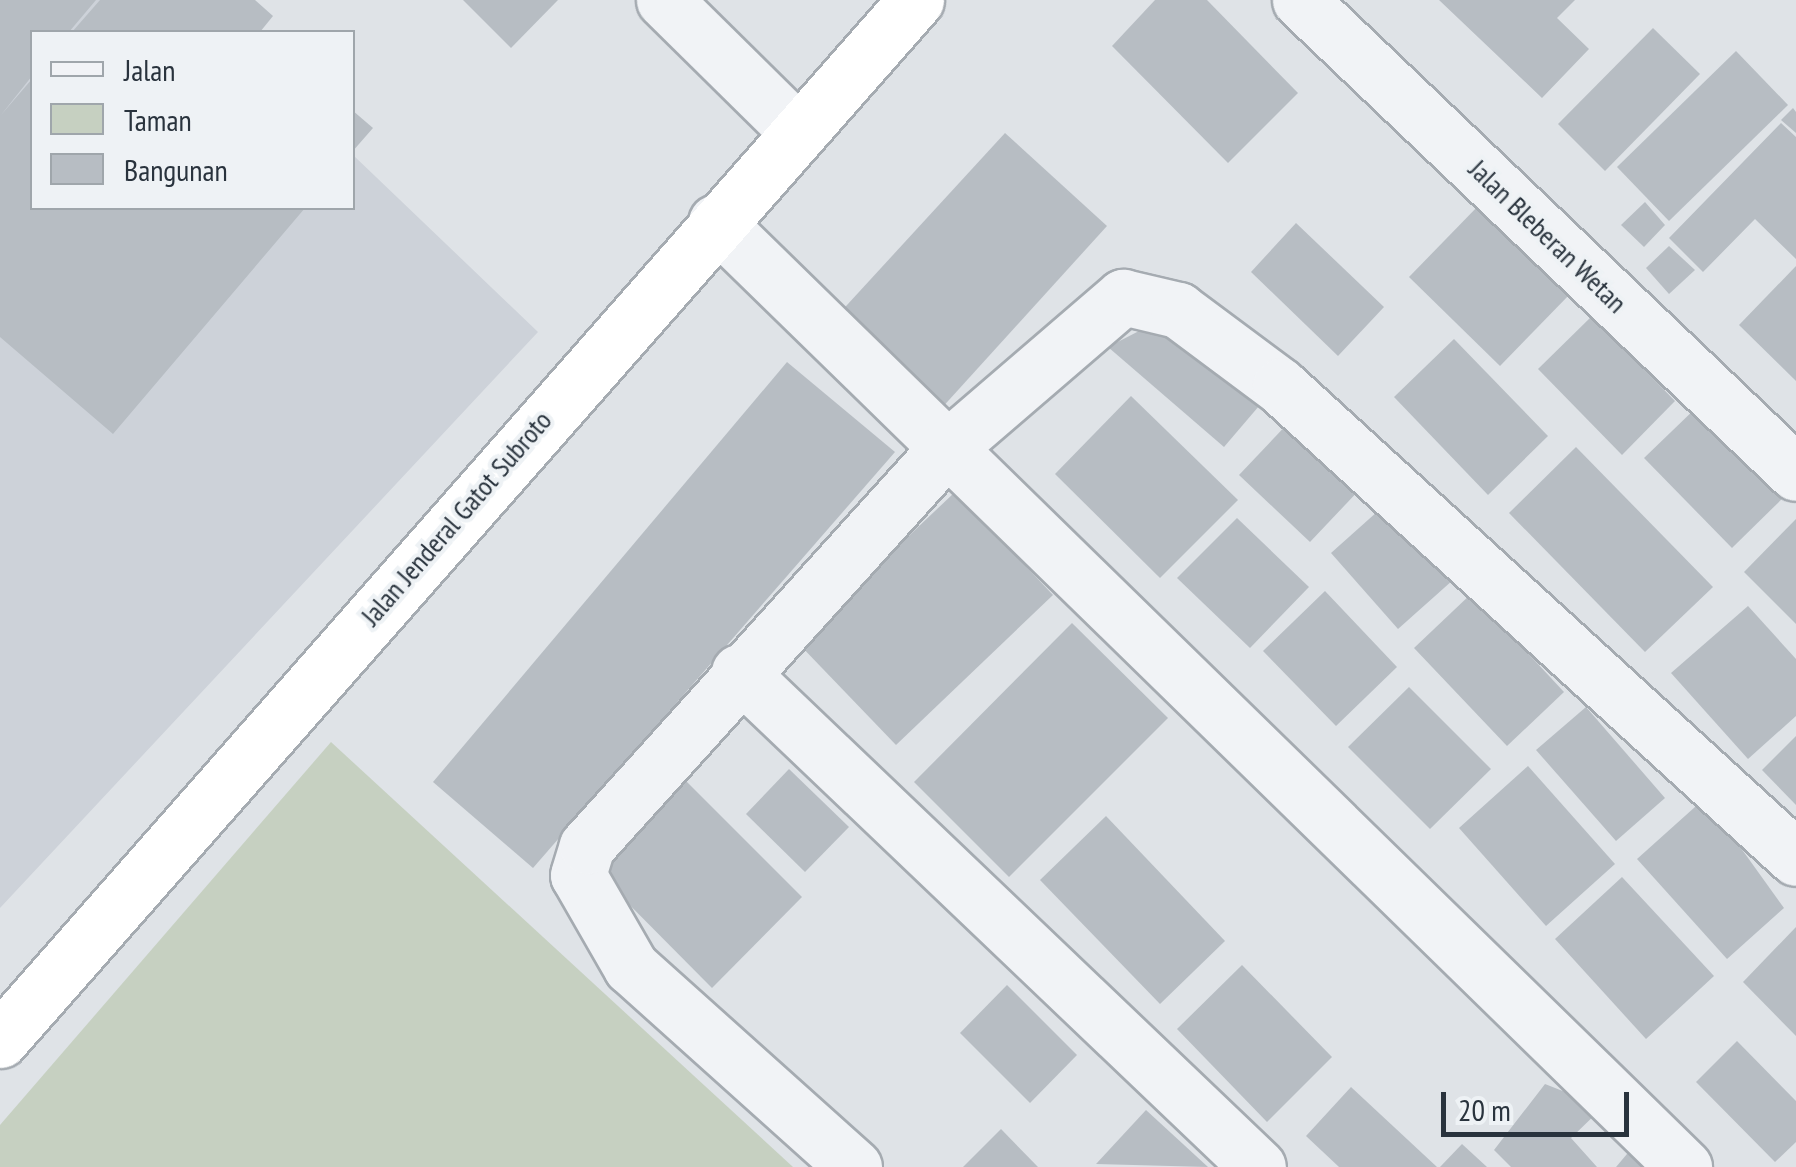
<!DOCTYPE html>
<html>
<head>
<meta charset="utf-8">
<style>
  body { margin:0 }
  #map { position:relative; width:1796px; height:1167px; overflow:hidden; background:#dfe3e7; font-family:"PT Sans Narrow",sans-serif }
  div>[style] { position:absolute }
  .built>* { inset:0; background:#cdd2d9 }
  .green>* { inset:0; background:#c6d0c1 }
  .building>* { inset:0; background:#b7bdc3 }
  .roads { filter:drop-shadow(2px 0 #a5abb1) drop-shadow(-2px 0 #a5abb1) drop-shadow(0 2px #a5abb1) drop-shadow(0 -2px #a5abb1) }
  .minor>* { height:55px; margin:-27.5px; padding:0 27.5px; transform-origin:27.5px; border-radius:27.5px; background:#f1f3f6 }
  .highway>* { height:55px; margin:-27.5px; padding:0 27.5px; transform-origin:27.5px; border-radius:27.5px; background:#fff }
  span { translate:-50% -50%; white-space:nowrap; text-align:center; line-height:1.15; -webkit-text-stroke:8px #eef2f5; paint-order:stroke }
  .street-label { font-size:28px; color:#29333d }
  .legend { position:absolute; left:30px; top:30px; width:325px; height:180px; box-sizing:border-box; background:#eef2f5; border:2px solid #9fa6ab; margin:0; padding:12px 18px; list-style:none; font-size:30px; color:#29333d }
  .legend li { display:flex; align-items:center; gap:20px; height:50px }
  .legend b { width:50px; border:2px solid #9fa6ab }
  .scale { position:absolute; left:1441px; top:1092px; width:188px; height:45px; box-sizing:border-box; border:5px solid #29333d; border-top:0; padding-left:12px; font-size:30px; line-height:35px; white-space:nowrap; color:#29333d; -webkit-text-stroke:8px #eef2f5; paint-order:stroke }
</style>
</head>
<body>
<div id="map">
  <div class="built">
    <div style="clip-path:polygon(0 0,190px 0,224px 32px,32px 32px,32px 208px,352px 208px,353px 155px,538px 332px,0 908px)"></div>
  </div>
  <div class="green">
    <div style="clip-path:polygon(331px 742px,793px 1167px,0 1167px,0 1125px)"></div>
  </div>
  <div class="building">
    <div style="clip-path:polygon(0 0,96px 0,69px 32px,32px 32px,32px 76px,1px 115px,32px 79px,32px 208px,305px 208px,113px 434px,0 337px)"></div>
    <div style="clip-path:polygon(100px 0,255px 0,273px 16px,260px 32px,72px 32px)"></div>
    <div style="clip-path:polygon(463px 0,558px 0,511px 48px)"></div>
    <div style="clip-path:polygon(1155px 0,1207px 0,1298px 93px,1228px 163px,1112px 46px)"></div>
    <div style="clip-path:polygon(1439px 0,1575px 0,1557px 18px,1589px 49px,1542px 98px)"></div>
    <div style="clip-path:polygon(1653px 28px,1700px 74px,1605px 171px,1558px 124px)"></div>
    <div style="clip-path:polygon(1736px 51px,1788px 105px,1669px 221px,1617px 167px)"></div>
    <div style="clip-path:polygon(1793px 108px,1796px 112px,1796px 133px,1781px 120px)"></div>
    <div style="clip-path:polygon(352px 110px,373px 128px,352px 152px)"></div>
    <div style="clip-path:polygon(1781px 123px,1796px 137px,1796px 259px,1755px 219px,1703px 272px,1669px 238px)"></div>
    <div style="clip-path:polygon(1005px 133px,1107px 226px,939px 411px,836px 317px)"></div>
    <div style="clip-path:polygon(1645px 202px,1665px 225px,1644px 247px,1621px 225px)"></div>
    <div style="clip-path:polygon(1480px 204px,1571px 293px,1500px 366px,1409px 277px)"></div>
    <div style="clip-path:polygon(1296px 223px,1384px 307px,1338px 356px,1251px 272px)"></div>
    <div style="clip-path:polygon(1669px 246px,1695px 270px,1669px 294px,1646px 268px)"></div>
    <div style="clip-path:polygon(1796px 266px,1796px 381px,1739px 325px)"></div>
    <div style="clip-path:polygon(1168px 316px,1265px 399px,1224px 447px,1108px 347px)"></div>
    <div style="clip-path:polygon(1592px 316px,1675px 401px,1622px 455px,1538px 369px)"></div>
    <div style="clip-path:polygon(1454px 339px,1548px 436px,1488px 495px,1394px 397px)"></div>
    <div style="clip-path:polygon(787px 362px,895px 452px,533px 868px,433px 782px)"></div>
    <div style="clip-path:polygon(1131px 396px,1238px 500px,1160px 578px,1055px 474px)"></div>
    <div style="clip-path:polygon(1699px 405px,1786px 495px,1732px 548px,1644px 458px)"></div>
    <div style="clip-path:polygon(1292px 419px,1363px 486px,1310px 542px,1239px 475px)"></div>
    <div style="clip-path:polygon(1576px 447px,1713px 587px,1645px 652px,1509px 513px)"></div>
    <div style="clip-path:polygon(955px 492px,1053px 595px,896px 745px,797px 642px)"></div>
    <div style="clip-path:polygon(1387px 503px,1453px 580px,1398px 629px,1331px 553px)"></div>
    <div style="clip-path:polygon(1237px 518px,1309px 587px,1250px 648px,1177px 578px)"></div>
    <div style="clip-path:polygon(1796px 519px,1796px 624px,1744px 572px)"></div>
    <div style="clip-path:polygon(1325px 591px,1397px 667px,1336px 726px,1263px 651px)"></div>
    <div style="clip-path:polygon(1472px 593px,1564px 692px,1507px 746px,1414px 648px)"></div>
    <div style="clip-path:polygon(1748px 606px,1796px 659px,1796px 716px,1748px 759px,1671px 673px)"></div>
    <div style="clip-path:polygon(1072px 623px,1168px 718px,1009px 877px,914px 782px)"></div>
    <div style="clip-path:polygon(1409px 687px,1491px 769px,1430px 829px,1348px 747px)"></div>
    <div style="clip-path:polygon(1586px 707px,1665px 798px,1616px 841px,1536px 750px)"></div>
    <div style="clip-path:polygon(1796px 736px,1796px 805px,1762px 770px)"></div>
    <div style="clip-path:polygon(1528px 766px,1615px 864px,1546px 926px,1459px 828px)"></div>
    <div style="clip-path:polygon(789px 769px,849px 827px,805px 872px,746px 814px)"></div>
    <div style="clip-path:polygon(677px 772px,802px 897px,712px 988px,587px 862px)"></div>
    <div style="clip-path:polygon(1705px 798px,1784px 908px,1727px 959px,1637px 859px)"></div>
    <div style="clip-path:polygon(1106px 816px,1225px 941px,1160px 1004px,1040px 880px)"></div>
    <div style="clip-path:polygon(1622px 877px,1714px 976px,1646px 1039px,1555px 939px)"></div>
    <div style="clip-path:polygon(1796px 927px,1796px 1036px,1743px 982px)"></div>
    <div style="clip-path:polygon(1242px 965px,1332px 1057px,1267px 1122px,1177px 1029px)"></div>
    <div style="clip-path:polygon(1007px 985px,1077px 1055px,1030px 1103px,960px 1033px)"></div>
    <div style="clip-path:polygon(1737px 1041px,1796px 1101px,1796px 1142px,1775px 1162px,1696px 1082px)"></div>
    <div style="clip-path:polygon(1545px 1084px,1603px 1107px,1571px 1138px,1597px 1167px,1511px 1167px,1494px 1150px)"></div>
    <div style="clip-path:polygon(1351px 1087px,1437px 1167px,1339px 1167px,1306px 1136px)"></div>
    <div style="clip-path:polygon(1146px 1110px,1208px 1167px,1096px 1164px)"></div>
    <div style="clip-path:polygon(1001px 1129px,1038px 1167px,963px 1167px)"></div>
    <div style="clip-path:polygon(1638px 1141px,1664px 1167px,1616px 1167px)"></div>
    <div style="clip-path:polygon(1462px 1144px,1487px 1167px,1440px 1167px)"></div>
  </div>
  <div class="roads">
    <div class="minor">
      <div style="left:664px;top:0;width:185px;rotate:44.6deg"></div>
      <div style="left:1300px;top:0;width:685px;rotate:43.64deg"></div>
      <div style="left:716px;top:222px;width:1353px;rotate:44.31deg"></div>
      <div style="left:739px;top:672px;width:717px;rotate:43.64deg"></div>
      <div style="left:854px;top:1167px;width:300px;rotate:-138.1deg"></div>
      <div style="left:631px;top:967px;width:106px;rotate:-119.9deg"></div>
      <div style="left:578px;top:875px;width:30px;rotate:-73deg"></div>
      <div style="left:587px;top:846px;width:534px;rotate:-47.89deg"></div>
      <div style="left:945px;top:450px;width:235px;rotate:-40.7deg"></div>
      <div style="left:1123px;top:297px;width:57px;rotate:13.3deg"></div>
      <div style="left:1178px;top:310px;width:127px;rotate:36.7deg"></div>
      <div style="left:1280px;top:386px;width:699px;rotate:42.45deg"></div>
    </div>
    <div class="highway">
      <div style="left:0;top:1040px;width:1386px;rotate:-48.63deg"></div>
    </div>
  </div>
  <div class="street-label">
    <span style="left:1548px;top:236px;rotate:44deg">Jalan Bleberan Wetan</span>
    <span style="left:456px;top:518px;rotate:-49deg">Jalan Jenderal Gatot Subroto</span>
  </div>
  <ul class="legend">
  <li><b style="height:12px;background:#f1f3f6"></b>Jalan</li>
  <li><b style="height:28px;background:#c6d0c1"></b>Taman</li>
  <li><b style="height:28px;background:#b7bdc3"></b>Bangunan</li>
  </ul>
  <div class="scale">20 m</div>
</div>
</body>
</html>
